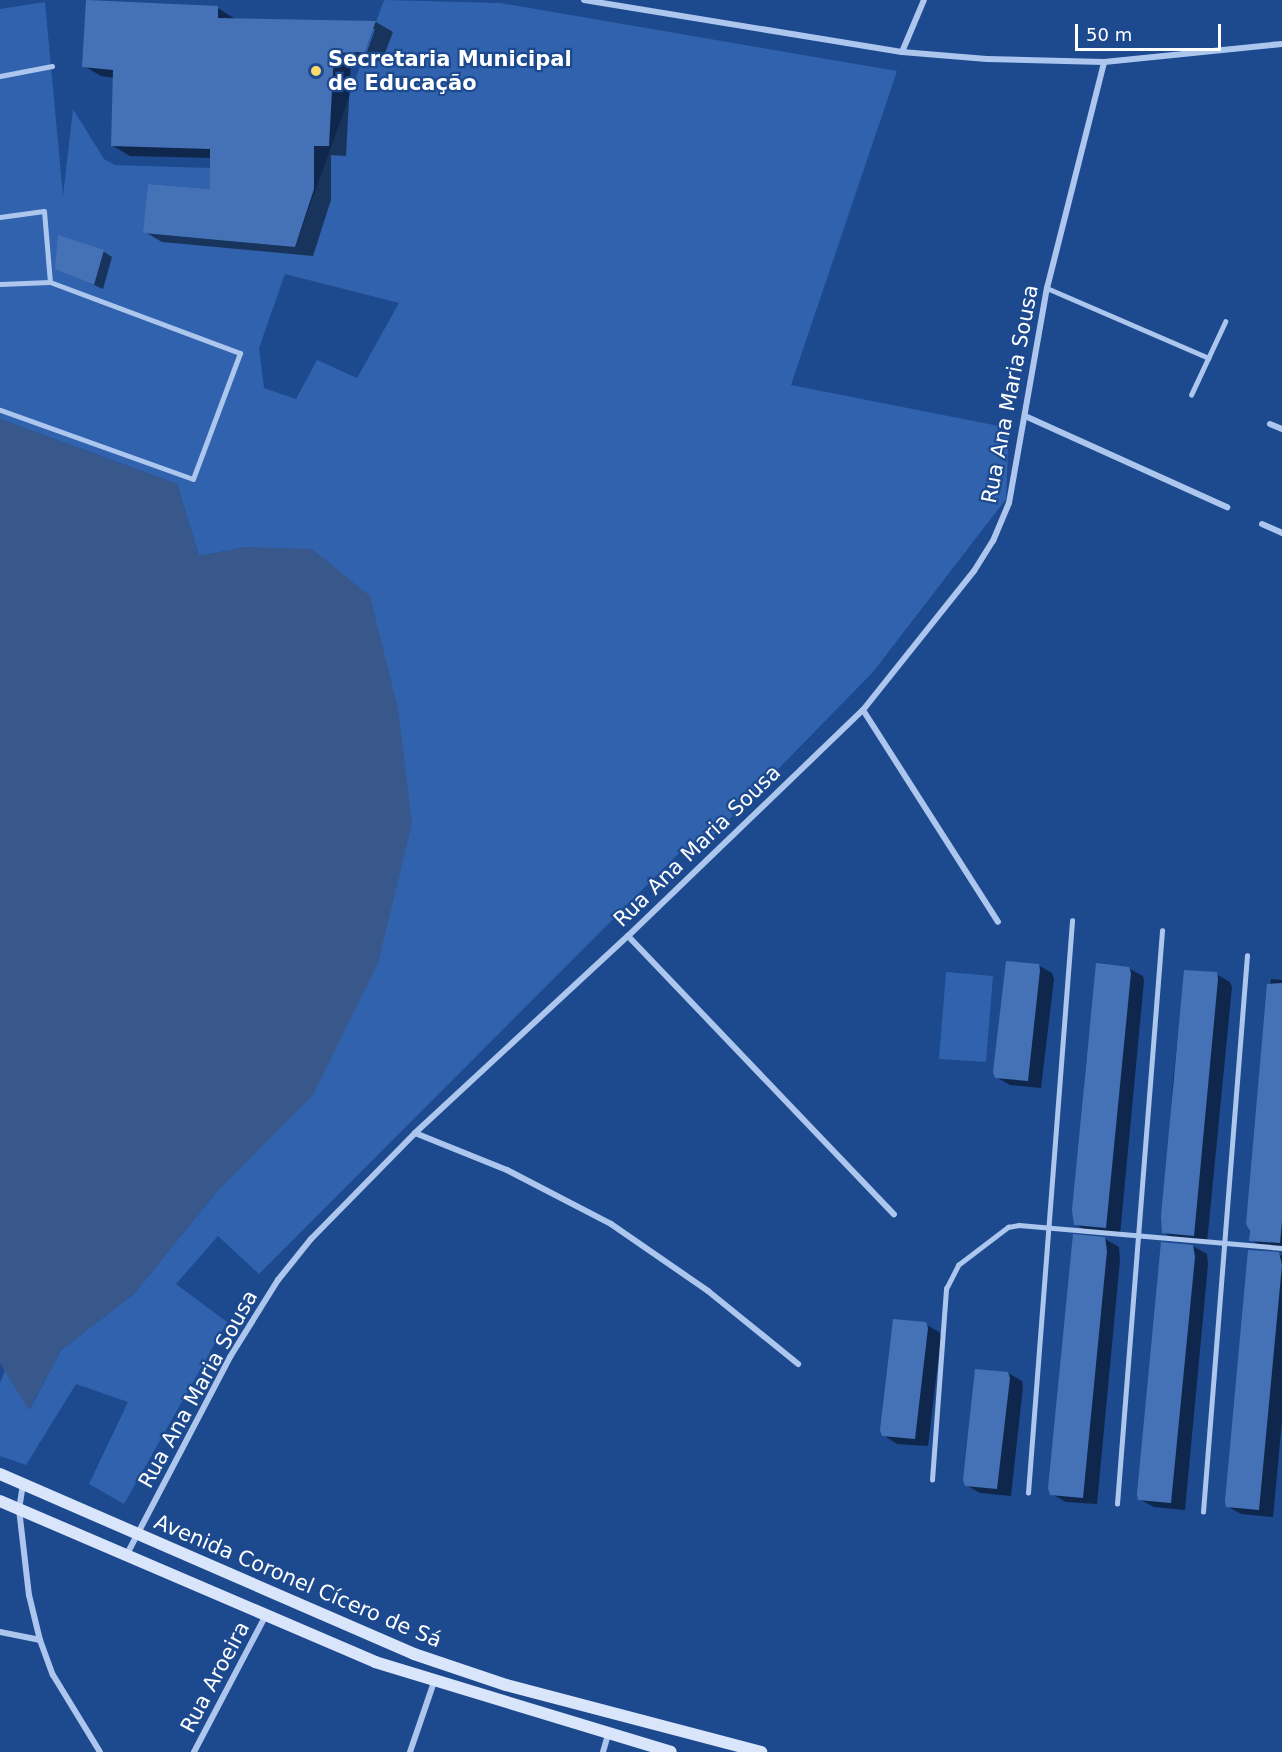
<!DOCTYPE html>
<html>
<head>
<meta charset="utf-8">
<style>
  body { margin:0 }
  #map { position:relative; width:1282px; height:1752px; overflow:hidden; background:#1d498f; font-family:"DejaVu Sans",sans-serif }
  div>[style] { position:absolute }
  .green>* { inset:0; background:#3062ad }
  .water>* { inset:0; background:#38588b }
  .shadow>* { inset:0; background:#0007 }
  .building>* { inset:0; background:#4572b7 }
  .service>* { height:4.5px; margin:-2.25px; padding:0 2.25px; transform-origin:2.25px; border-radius:2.25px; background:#acc6ed }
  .pedestrian>* { height:5px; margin:-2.5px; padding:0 2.5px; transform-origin:2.5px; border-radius:2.5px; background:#acc6ed }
  .minor>* { height:6px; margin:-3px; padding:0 3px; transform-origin:3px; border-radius:3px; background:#acc6ed }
  .secondary>* { height:12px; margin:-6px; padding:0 6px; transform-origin:6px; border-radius:6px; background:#d8e5fa }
  .dots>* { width:16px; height:16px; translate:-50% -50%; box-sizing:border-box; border:3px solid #1d498f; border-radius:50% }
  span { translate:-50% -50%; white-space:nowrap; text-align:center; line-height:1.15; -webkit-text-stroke:4.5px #1d498f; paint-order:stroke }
  .poi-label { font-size:21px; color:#fff; font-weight:700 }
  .left { translate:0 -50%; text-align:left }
  .street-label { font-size:21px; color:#fff }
  .scale { position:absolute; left:1075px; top:24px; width:146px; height:27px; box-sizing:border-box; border:3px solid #fff; border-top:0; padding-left:8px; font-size:18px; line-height:21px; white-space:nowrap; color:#fff; -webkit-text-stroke:4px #1d498f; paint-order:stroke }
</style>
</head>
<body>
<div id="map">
  <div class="green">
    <div style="clip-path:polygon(evenodd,384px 0,500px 3px,897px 71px,791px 385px,1009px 428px,1006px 499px,873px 672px,700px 849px,684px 848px,259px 1274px,218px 1236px,176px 1284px,227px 1322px,124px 1504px,89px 1484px,128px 1402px,76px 1384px,26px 1465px,0 1456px,0 1383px,5px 1370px,30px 1409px,61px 1350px,134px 1294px,213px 1196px,247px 547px,199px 556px,177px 484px,0 419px,0 9px,45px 2px,63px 196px,73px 109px,104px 159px,115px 165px,211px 168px,210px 189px,148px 184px,144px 233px,295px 247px,384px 0,285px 274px,399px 303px,357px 378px,317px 360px,296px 399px,264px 388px,259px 348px,285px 274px)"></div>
    <div style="clip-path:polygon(946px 972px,993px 976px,986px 1062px,939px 1059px)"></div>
  </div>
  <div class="water">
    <div style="clip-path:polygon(0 419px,177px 484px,199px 556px,247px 547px,312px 549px,370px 596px,398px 708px,412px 823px,378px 963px,313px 1095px,213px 1196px,134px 1294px,61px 1350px,29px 1410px,0 1363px)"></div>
  </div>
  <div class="shadow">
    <div style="clip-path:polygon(evenodd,218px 8px,235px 19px,376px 22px,393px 32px,382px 61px,351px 62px,346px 156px,331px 155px,331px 200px,313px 256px,162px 242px,145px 232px,212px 191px,212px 158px,130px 156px,113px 146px,115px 78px,101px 76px,84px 66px,218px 8px,371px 29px,375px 29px,364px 60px,361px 59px,371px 29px)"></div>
    <div style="clip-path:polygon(103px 251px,112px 257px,103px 289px,66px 273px)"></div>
    <div style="clip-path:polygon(1038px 965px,1052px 973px,1054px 979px,1041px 1088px,1010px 1085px,996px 1077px)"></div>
    <div style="clip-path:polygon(1097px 965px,1128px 968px,1143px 976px,1144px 981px,1120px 1235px,1089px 1232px,1075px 1224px,1085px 1074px)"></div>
    <div style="clip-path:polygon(1185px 971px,1216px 974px,1230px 982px,1232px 987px,1207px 1243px,1177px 1240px,1163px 1232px,1173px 1081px)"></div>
    <div style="clip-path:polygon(1271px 979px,1282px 980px,1282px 1249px,1265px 1248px,1251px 1240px,1248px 1224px)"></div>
    <div style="clip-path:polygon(1105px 1239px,1119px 1247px,1120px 1260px,1097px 1504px,1066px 1502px,1052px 1494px)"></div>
    <div style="clip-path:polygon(1193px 1246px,1207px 1254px,1208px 1265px,1185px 1510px,1154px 1507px,1139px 1499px)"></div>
    <div style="clip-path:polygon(1278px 1254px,1282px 1256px,1282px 1421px,1273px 1517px,1241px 1514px,1227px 1506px)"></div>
    <div style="clip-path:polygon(925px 1324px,939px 1332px,941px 1337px,928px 1446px,897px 1444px,883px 1435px)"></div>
    <div style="clip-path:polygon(1008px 1373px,1022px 1381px,1023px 1387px,1011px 1496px,980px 1493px,966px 1485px)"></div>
  </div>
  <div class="building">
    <div style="clip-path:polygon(86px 0,218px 6px,218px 18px,376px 21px,365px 52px,334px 53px,329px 146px,314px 146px,314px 189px,295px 247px,143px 233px,148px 184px,210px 189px,210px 149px,111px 146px,113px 70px,82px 67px)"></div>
    <div style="clip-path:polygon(58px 235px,104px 250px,94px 285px,55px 269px)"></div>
    <div style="clip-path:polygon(1006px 961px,1039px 964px,1040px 970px,1028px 1081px,995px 1078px,993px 1072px)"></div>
    <div style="clip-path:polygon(1096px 963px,1129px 967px,1131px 973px,1106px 1228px,1074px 1225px,1072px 1210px)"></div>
    <div style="clip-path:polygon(1184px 970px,1217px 972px,1218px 979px,1194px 1236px,1162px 1233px,1161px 1216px)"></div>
    <div style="clip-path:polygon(1282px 983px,1282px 1221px,1280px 1243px,1249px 1241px,1250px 1231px,1246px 1224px,1267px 984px)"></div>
    <div style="clip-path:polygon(1073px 1234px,1105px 1237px,1107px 1251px,1083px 1498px,1050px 1495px,1048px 1488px)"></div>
    <div style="clip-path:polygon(1161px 1242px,1193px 1245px,1195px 1257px,1171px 1503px,1138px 1500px,1137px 1494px)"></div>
    <div style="clip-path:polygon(1248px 1250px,1279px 1252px,1282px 1265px,1259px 1510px,1226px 1507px,1225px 1501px)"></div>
    <div style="clip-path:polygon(893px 1319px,926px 1322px,928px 1328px,915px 1439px,882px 1436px,880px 1430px)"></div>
    <div style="clip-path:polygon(975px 1369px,1008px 1372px,1010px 1378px,997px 1489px,965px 1486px,963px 1480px)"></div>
  </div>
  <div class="service">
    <div style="left:1047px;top:288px;width:176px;rotate:23.4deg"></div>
    <div style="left:1191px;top:395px;width:81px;rotate:-65deg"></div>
    <div style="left:932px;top:1480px;width:192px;rotate:-85.8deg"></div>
    <div style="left:946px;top:1289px;width:27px;rotate:-63deg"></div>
    <div style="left:958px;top:1265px;width:63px;rotate:-37.2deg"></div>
    <div style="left:1008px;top:1227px;width:11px;rotate:-10deg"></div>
    <div style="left:1019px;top:1225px;width:264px;rotate:5deg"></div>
    <div style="left:1028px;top:1493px;width:574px;rotate:-85.6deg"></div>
    <div style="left:1117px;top:1504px;width:575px;rotate:-85.51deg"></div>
    <div style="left:1203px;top:1512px;width:558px;rotate:-85.48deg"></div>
  </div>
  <div class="pedestrian">
    <div style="left:0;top:76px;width:53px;rotate:-10.9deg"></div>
    <div style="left:0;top:217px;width:44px;rotate:-7.8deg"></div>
    <div style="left:44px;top:211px;width:71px;rotate:85.2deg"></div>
    <div style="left:0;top:284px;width:50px;rotate:-2.3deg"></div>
    <div style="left:50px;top:282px;width:203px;rotate:20.5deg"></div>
    <div style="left:240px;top:353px;width:134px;rotate:110.5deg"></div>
    <div style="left:193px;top:479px;width:205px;rotate:-160.3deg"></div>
  </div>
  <div class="minor">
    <div style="left:584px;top:0;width:322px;rotate:9.3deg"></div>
    <div style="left:902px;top:52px;width:85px;rotate:4.7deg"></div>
    <div style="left:987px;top:59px;width:117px;rotate:1.5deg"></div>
    <div style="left:1104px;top:62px;width:179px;rotate:-5.8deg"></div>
    <div style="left:902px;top:52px;width:56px;rotate:-67.1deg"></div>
    <div style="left:1025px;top:416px;width:222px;rotate:24.3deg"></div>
    <div style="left:1270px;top:424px;width:13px;rotate:23deg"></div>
    <div style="left:1262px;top:524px;width:22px;rotate:24deg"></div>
    <div style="left:863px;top:710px;width:251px;rotate:57.5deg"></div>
    <div style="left:628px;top:936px;width:385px;rotate:46.3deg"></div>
    <div style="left:415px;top:1133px;width:99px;rotate:21.9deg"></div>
    <div style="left:507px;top:1170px;width:117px;rotate:27.4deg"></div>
    <div style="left:611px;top:1224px;width:118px;rotate:34.6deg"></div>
    <div style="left:708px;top:1291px;width:116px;rotate:39deg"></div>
    <div style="left:23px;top:1484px;width:25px;rotate:99deg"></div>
    <div style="left:19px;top:1509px;width:87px;rotate:83.4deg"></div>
    <div style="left:29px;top:1595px;width:46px;rotate:76.3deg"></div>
    <div style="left:40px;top:1640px;width:37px;rotate:70deg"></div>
    <div style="left:53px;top:1675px;width:90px;rotate:58.6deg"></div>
    <div style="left:126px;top:1556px;width:225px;rotate:-62.4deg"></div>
    <div style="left:230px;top:1357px;width:91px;rotate:-58.1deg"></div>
    <div style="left:278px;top:1280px;width:53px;rotate:-51.2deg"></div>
    <div style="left:311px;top:1239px;width:148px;rotate:-45.5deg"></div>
    <div style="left:415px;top:1133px;width:290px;rotate:-42.8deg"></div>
    <div style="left:628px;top:936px;width:326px;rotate:-43.9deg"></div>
    <div style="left:863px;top:710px;width:178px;rotate:-51.4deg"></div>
    <div style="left:974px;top:571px;width:36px;rotate:-58deg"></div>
    <div style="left:993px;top:541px;width:41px;rotate:-67.2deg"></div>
    <div style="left:1009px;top:503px;width:218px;rotate:-80deg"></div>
    <div style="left:1047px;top:288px;width:233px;rotate:-75.8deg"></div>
    <div style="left:0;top:1632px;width:41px;rotate:11.3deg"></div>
    <div style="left:194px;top:1752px;width:153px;rotate:-62.3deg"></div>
    <div style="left:410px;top:1752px;width:74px;rotate:-71.1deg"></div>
    <div style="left:603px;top:1752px;width:19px;rotate:-74deg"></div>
  </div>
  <div class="secondary">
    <div style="left:0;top:1474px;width:451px;rotate:23.5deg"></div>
    <div style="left:414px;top:1654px;width:97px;rotate:18.6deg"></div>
    <div style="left:506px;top:1685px;width:264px;rotate:14.7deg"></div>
    <div style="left:0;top:1501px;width:408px;rotate:23.2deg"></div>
    <div style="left:375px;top:1662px;width:309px;rotate:16.9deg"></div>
  </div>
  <div class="dots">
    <div style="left:316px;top:71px;background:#fdda6a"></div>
  </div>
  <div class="poi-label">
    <span class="left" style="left:328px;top:71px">Secretaria Municipal<br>de Educação</span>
  </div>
  <div class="street-label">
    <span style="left:1010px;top:394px;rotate:-79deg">Rua Ana Maria Sousa</span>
    <span style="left:697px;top:846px;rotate:-44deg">Rua Ana Maria Sousa</span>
    <span style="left:198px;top:1389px;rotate:-61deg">Rua Ana Maria Sousa</span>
    <span style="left:298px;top:1581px;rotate:23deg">Avenida Coronel Cícero de Sá</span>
    <span style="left:215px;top:1677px;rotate:-62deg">Rua Aroeira</span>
  </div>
  <div class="scale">50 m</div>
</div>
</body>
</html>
